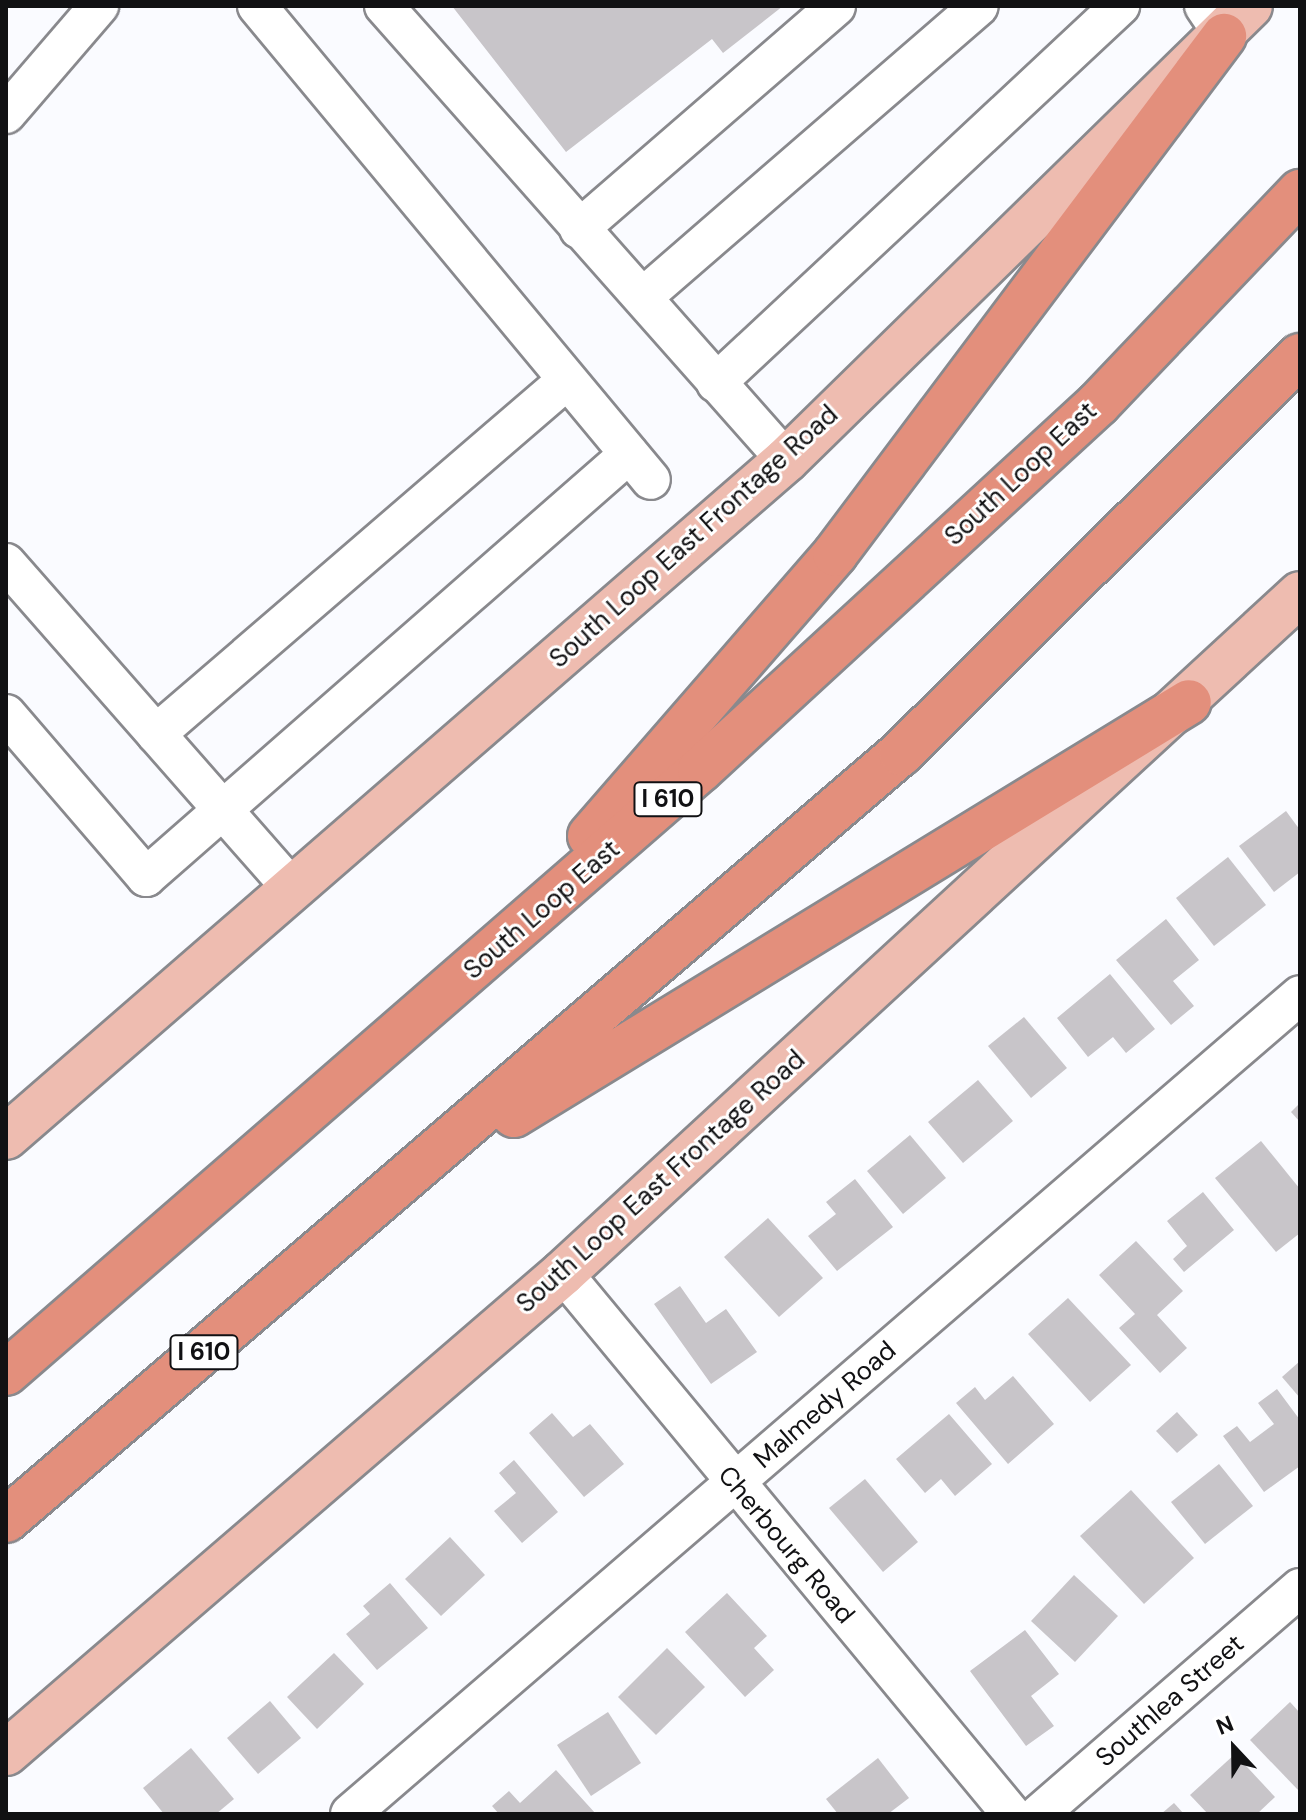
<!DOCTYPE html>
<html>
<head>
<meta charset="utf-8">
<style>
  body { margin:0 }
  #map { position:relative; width:1306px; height:1820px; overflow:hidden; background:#fafbff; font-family:"DM Sans",sans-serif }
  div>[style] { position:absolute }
  .building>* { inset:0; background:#c8c5c9 }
  .roads { filter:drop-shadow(2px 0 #89898d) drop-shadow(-2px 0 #89898d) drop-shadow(0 2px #89898d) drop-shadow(0 -2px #89898d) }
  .minor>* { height:38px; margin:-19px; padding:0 19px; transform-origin:19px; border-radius:19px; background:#fff }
  .major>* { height:44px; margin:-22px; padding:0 22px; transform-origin:22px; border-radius:22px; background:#eebcb0 }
  .highway>* { height:44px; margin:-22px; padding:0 22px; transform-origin:22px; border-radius:22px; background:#e38f7c }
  span { translate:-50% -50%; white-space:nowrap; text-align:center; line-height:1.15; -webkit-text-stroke:6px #fff; paint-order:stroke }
  .shield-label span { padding:2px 6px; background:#fff; border:2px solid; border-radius:6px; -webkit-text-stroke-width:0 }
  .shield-label { font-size:24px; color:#111113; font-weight:700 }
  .street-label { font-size:26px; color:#111113 }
  .frame { position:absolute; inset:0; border:8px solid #111113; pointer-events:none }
  .north { position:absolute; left:1194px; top:1708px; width:80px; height:80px; -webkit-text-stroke:6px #fff; paint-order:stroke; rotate:338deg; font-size:22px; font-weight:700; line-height:32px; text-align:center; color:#111113 }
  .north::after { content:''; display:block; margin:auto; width:28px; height:36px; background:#111113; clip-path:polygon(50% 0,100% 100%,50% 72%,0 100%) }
</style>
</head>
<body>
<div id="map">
  <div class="building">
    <div style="clip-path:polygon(452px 6px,783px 6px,723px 53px,712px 39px,566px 152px)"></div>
    <div style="clip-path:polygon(1286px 811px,1300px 830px,1300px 872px,1274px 892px,1239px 846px)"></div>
    <div style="clip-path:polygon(1228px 857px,1266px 905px,1214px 946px,1176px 898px)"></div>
    <div style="clip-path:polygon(1166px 919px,1199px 960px,1173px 981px,1194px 1006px,1171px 1025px,1116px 960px)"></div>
    <div style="clip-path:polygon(1110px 974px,1155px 1029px,1126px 1053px,1113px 1037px,1088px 1057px,1057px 1018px)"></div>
    <div style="clip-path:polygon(1024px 1017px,1067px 1068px,1031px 1098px,988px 1046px)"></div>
    <div style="clip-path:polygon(978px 1080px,1013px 1121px,963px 1163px,928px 1122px)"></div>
    <div style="clip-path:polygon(1300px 1103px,1300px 1122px,1291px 1112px)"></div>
    <div style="clip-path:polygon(910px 1135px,946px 1178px,903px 1214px,867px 1171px)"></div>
    <div style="clip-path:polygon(1261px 1141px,1300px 1189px,1300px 1233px,1276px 1252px,1215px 1178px)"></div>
    <div style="clip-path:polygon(855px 1179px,893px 1227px,837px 1271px,808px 1236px,836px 1214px,826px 1202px)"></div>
    <div style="clip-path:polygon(1203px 1192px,1234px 1230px,1184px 1272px,1173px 1259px,1187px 1246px,1167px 1221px)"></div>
    <div style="clip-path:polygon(768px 1218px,823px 1278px,779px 1317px,724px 1257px)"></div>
    <div style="clip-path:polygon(1136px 1241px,1183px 1291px,1157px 1315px,1187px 1348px,1160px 1373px,1119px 1328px,1135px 1314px,1099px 1275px)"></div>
    <div style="clip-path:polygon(680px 1286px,706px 1323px,726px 1309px,757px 1352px,711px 1384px,654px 1304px)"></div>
    <div style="clip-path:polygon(1068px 1298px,1131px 1365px,1090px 1402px,1028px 1334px)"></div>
    <div style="clip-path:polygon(1300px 1361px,1300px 1398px,1282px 1377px)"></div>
    <div style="clip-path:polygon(1013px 1376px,1054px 1424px,1008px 1464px,956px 1403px,975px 1387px,985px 1400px)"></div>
    <div style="clip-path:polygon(1277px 1389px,1300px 1420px,1300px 1466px,1264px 1492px,1223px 1436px,1237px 1426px,1250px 1442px,1274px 1424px,1258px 1403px)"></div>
    <div style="clip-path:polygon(1177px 1412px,1198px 1435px,1177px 1453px,1156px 1431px)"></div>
    <div style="clip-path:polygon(552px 1413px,573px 1437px,590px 1424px,624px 1464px,584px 1497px,529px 1433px)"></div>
    <div style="clip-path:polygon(949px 1414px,992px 1464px,955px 1496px,941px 1479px,925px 1493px,896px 1459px)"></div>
    <div style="clip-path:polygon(514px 1460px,558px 1512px,522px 1543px,494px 1511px,516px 1493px,499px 1473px)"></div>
    <div style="clip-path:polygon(1219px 1464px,1253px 1506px,1205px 1544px,1171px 1502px)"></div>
    <div style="clip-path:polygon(865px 1479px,918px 1542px,883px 1572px,829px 1508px)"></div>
    <div style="clip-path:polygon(1131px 1490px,1194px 1558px,1144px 1604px,1080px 1536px)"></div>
    <div style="clip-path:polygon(450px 1537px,485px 1575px,441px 1616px,405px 1579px)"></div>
    <div style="clip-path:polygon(1074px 1575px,1118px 1616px,1075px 1662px,1031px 1621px)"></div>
    <div style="clip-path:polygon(390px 1583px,428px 1628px,377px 1670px,346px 1634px,370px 1614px,363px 1606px)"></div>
    <div style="clip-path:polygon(727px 1593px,767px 1636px,754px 1648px,774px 1670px,745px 1697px,685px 1632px)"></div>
    <div style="clip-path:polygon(1025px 1630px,1059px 1674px,1031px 1696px,1054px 1726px,1026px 1746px,970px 1671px)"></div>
    <div style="clip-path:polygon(667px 1648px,705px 1687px,656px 1735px,618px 1697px)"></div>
    <div style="clip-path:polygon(334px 1653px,364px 1684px,317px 1729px,287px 1697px)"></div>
    <div style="clip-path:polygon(270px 1701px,301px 1738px,258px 1774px,227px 1738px)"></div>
    <div style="clip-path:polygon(1290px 1702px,1300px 1713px,1300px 1792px,1250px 1740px)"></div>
    <div style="clip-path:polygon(608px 1712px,641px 1763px,591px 1796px,557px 1745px)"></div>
    <div style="clip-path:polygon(191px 1748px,234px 1799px,216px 1814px,164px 1814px,143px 1788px)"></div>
    <div style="clip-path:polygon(1235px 1754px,1275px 1797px,1257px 1814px,1208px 1814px,1190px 1795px)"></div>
    <div style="clip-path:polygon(878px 1758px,909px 1798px,888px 1814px,838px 1814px,826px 1799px)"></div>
    <div style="clip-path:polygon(556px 1770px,596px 1814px,499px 1814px,492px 1806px,509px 1791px,520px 1803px)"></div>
    <div style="clip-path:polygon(1174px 1803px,1184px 1814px,1161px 1814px)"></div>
  </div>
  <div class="roads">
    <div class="minor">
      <div style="left:257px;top:6px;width:616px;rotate:50.27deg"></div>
      <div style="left:384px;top:6px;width:606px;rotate:48.48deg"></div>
      <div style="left:1204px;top:6px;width:36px;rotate:56deg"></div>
      <div style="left:6px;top:114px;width:143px;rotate:-49.3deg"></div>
      <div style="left:579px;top:229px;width:340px;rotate:-40.9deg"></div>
      <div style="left:643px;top:297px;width:444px;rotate:-40.9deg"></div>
      <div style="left:716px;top:383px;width:553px;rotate:-43.02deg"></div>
      <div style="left:6px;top:563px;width:434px;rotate:48.7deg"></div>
      <div style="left:6px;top:714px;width:215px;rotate:49.3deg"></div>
      <div style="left:146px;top:877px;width:642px;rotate:-41.21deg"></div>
      <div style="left:156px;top:734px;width:542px;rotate:-40.74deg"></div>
      <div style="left:563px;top:1273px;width:702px;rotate:50.37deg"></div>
      <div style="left:350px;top:1814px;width:1254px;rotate:-40.76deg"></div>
      <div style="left:1039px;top:1814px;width:345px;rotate:-40.9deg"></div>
    </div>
    <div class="major">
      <div style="left:6px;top:1137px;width:1033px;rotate:-40.96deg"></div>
      <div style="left:786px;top:460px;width:649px;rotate:-44.38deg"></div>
      <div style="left:6px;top:1753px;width:735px;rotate:-40.75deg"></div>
      <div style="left:563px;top:1273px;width:1002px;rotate:-42.65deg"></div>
    </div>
    <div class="highway">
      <div style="left:590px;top:836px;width:374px;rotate:-49deg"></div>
      <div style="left:835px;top:554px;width:648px;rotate:-53.09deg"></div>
      <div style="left:514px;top:1115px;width:791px;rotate:-31.46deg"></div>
      <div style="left:6px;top:1373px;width:919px;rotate:-40.99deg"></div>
      <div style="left:700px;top:770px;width:541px;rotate:-42.6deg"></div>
      <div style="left:1098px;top:404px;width:293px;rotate:-46.4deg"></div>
      <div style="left:6px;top:1520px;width:1179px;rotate:-40.6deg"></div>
      <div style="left:901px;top:753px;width:563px;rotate:-44.86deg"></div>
    </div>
  </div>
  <div class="shield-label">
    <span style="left:668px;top:799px">I 610</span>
    <span style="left:204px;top:1352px">I 610</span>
  </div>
  <div class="street-label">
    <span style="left:1021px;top:474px;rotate:-43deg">South Loop East</span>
    <span style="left:694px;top:537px;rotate:-42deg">South Loop East Frontage Road</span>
    <span style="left:542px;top:910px;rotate:-41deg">South Loop East</span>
    <span style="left:661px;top:1182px;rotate:-42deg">South Loop East Frontage Road</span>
    <span style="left:825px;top:1405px;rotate:-41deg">Malmedy Road</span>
    <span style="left:786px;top:1545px;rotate:50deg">Cherbourg Road</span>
    <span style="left:1170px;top:1701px;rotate:-41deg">Southlea Street</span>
  </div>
  <div class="frame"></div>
  <div class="north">N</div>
</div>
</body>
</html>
